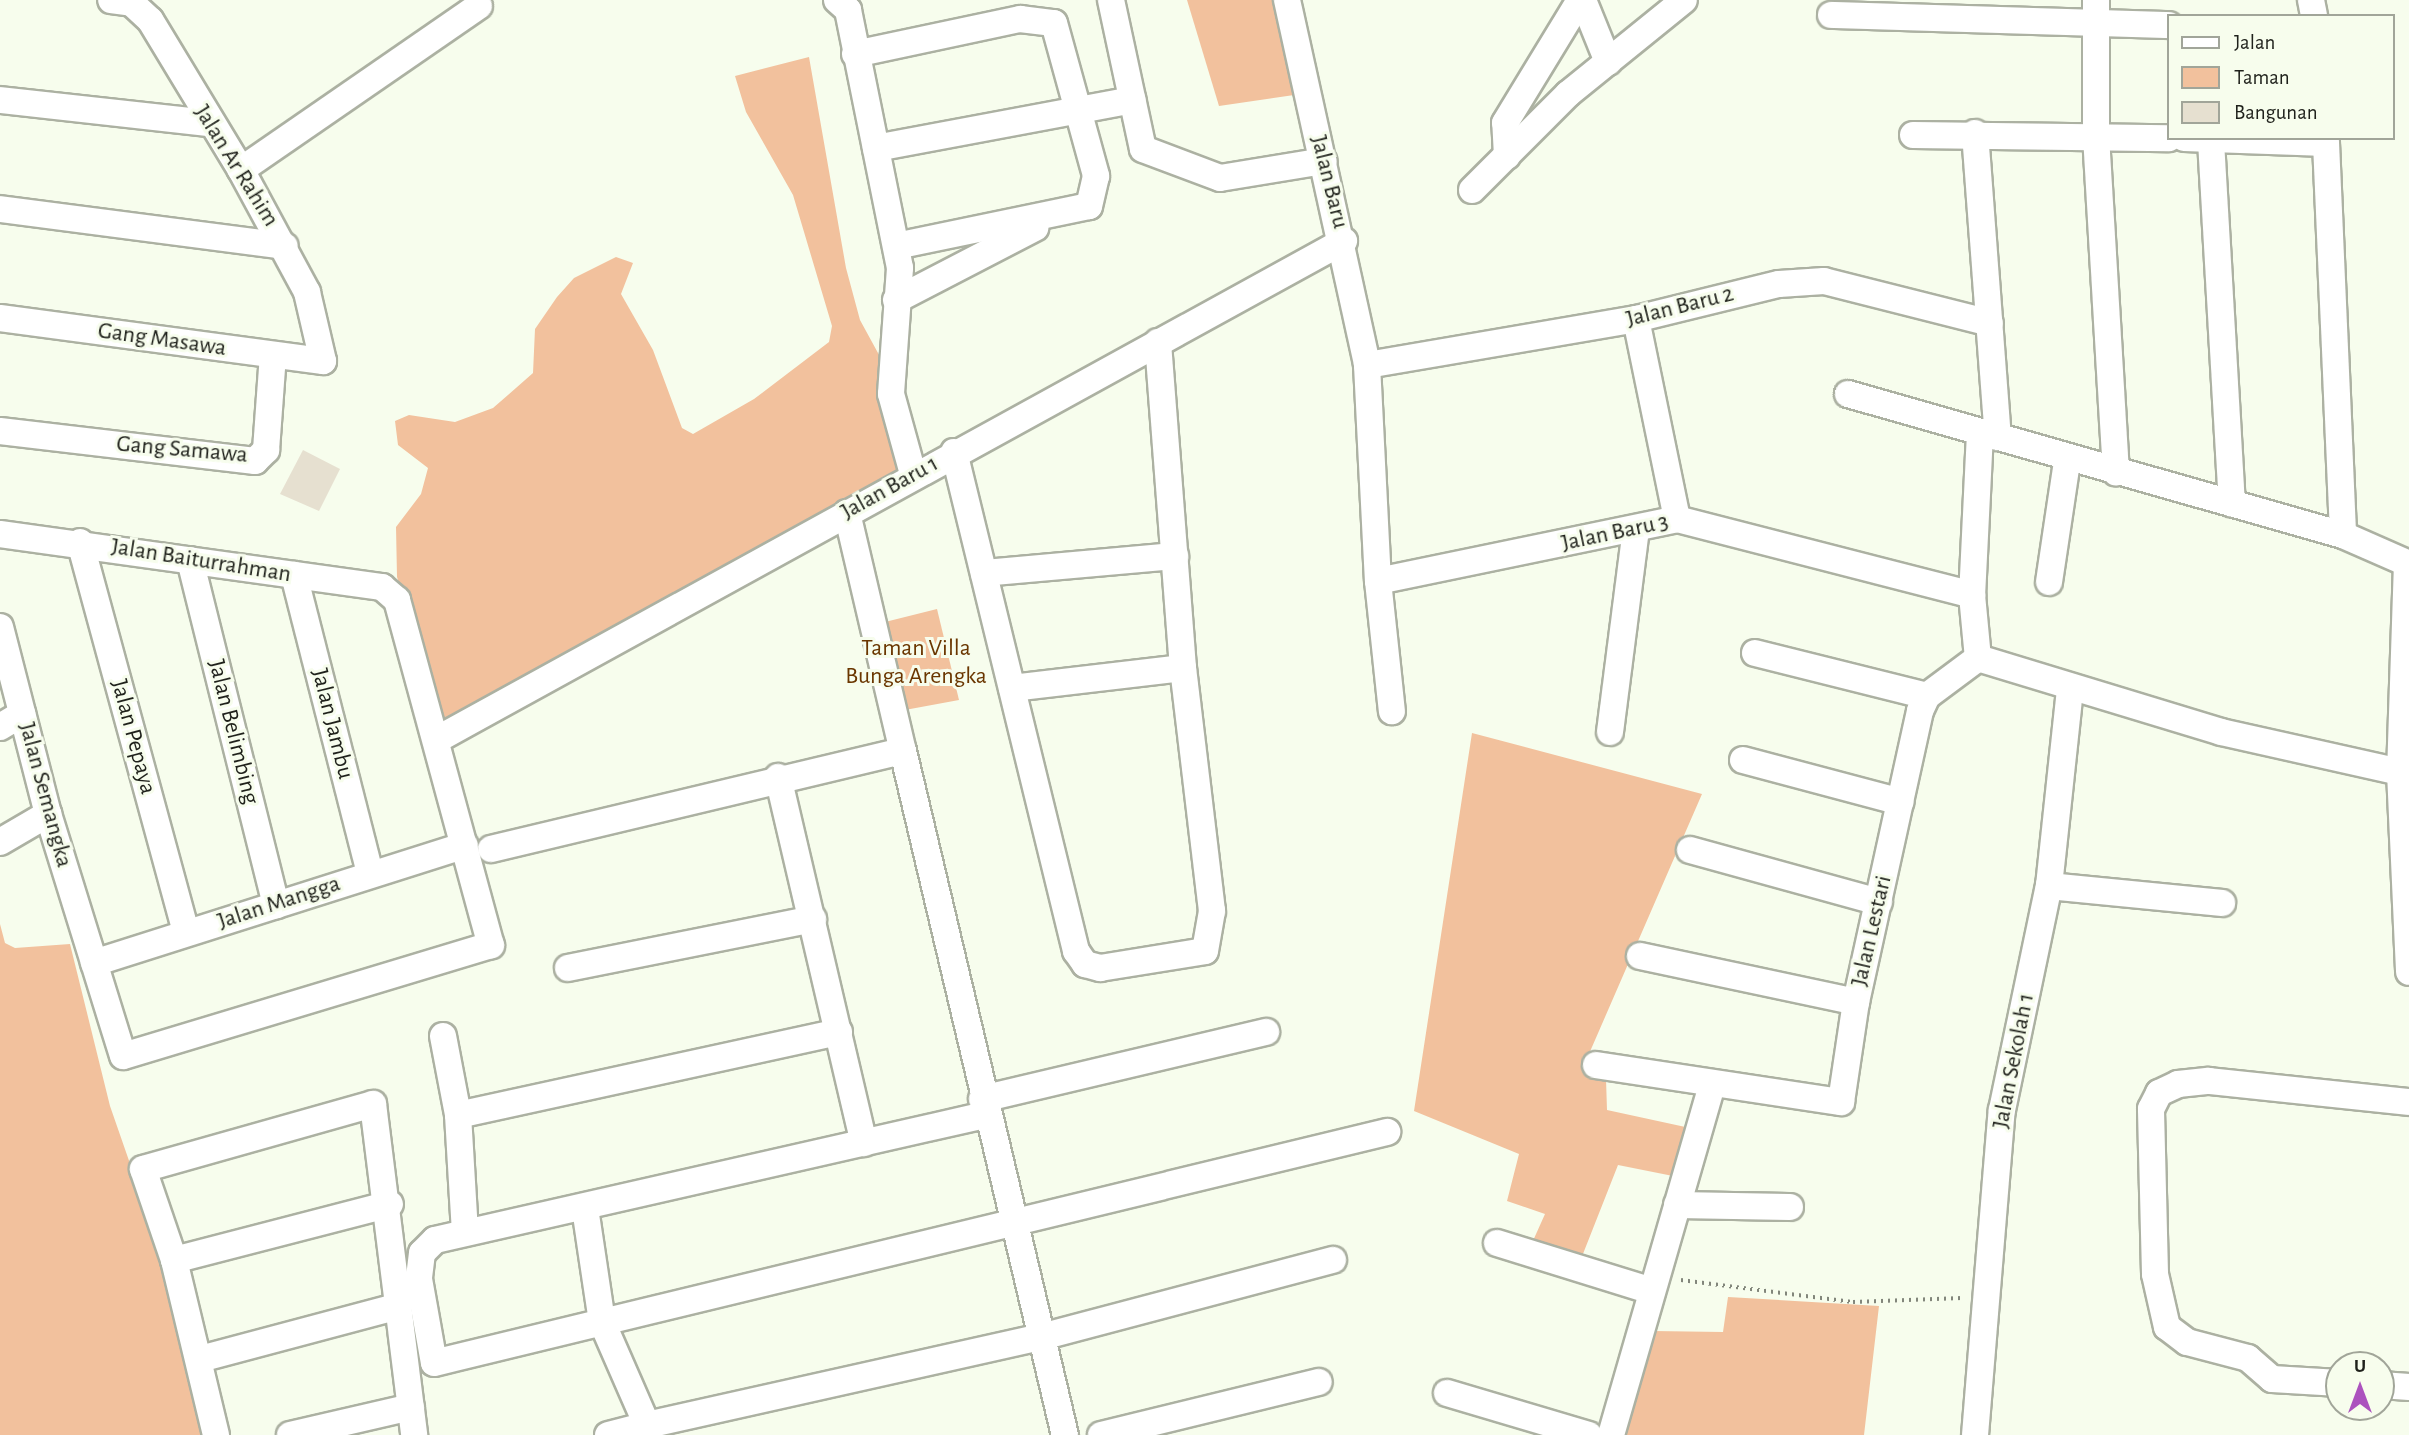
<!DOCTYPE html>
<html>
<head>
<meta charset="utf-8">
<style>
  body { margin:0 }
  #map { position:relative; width:2409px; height:1435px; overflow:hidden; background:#f7fded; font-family:"Alegreya Sans",sans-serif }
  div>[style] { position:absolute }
  .green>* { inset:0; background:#f2c19d }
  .building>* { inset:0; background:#e6e0d0 }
  .path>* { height:3.5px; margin-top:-1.75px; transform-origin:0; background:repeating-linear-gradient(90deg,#82867b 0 2px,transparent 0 7px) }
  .roads { filter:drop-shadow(2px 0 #acb1a2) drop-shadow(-2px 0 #acb1a2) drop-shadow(0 2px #acb1a2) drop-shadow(0 -2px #acb1a2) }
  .minor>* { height:26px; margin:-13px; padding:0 13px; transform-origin:13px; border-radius:13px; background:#fff }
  span { translate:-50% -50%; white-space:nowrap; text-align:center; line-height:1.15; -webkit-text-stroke:6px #f7fded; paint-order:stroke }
  .street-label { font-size:24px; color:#1f211b }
  .park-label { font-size:24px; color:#6a3600 }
  .legend { position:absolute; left:2167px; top:14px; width:228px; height:126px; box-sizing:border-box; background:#f7fded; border:2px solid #a1a599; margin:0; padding:9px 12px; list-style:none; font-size:21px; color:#1f211b }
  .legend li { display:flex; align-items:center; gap:14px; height:35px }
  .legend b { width:35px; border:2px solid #a1a599 }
  .north { position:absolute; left:2325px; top:1351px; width:70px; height:70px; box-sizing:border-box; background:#f7fded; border:2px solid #a1a599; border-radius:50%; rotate:0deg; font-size:19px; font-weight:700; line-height:28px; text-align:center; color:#1f211b }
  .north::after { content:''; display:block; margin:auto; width:24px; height:32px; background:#ac52be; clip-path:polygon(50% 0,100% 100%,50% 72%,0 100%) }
</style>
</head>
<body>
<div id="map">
  <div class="green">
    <div style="clip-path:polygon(1187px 0,1280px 0,1301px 94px,1219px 106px)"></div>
    <div style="clip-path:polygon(809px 57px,846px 268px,860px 320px,884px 364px,905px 470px,444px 726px,397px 577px,396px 527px,421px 494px,428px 468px,398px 445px,395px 421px,409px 415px,455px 422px,493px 408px,533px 373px,535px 329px,557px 297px,574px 278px,616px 257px,633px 263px,621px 294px,653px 350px,682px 428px,693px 434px,754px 399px,829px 342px,832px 326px,793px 195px,746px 112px,735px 76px)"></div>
    <div style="clip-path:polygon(937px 609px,959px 700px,894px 712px,873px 625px)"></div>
    <div style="clip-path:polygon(1472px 733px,1702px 794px,1582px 1070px,1606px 1079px,1607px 1110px,1690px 1128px,1678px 1177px,1618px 1165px,1579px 1264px,1532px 1243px,1545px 1214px,1507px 1201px,1519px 1154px,1414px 1111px)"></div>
    <div style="clip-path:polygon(0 924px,5px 943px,15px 948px,70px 944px,110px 1106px,175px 1293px,209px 1435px,0 1435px)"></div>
    <div style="clip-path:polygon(1728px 1297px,1879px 1306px,1864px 1435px,1623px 1435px,1653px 1331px,1723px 1332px)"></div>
  </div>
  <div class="building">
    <div style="clip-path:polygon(303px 450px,340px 469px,319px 511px,280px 494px)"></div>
  </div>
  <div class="path">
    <div style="left:1681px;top:1280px;width:173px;rotate:7.3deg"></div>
    <div style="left:1853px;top:1302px;width:109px;rotate:-2.1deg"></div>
  </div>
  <div class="roads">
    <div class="minor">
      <div style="left:837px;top:0;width:15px;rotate:42deg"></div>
      <div style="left:848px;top:10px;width:263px;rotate:78.6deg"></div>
      <div style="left:900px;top:268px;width:126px;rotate:94.1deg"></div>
      <div style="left:891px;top:394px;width:83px;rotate:74.6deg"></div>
      <div style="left:1111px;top:0;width:152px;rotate:77.9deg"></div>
      <div style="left:1143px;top:149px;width:82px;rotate:20.6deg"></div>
      <div style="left:1220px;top:178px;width:105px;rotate:-9.3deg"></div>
      <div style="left:1287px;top:0;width:374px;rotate:77.6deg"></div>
      <div style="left:1367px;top:365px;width:216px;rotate:87.1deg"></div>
      <div style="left:1378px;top:581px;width:131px;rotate:83.9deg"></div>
      <div style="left:1583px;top:0;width:67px;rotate:68deg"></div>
      <div style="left:2096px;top:0;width:136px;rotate:90deg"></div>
      <div style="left:2096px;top:136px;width:337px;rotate:86.6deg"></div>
      <div style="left:2311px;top:0;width:16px;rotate:79deg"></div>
      <div style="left:1831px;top:15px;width:338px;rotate:1.7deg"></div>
      <div style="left:855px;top:54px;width:169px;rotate:-12deg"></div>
      <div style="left:1020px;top:19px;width:34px;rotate:7deg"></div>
      <div style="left:1054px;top:23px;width:159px;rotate:74.6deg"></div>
      <div style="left:1096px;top:176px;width:31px;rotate:103deg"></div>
      <div style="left:1089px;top:206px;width:197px;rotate:168.3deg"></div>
      <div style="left:0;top:100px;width:210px;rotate:6.3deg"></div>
      <div style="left:1975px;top:133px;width:305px;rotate:85.7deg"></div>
      <div style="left:1913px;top:135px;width:256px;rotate:0.7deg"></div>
      <div style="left:2184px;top:138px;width:142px;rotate:2deg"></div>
      <div style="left:2326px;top:143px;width:392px;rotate:87.5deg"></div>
      <div style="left:2211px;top:141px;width:363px;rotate:86.7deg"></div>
      <div style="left:876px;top:148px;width:261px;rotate:-10.6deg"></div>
      <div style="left:1507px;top:156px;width:33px;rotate:-93deg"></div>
      <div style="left:1505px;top:123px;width:144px;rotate:-58.6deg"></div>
      <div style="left:241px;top:170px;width:289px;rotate:-34.6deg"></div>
      <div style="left:1472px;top:190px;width:136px;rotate:-45deg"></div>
      <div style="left:1568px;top:94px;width:149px;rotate:-39deg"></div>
      <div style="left:0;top:209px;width:287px;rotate:7.4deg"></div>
      <div style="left:896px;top:300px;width:157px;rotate:-27.4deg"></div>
      <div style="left:0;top:318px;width:326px;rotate:7.6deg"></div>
      <div style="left:323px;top:361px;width:71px;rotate:-103.1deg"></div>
      <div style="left:307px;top:292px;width:139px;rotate:-118.4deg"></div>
      <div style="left:241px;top:170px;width:175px;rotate:-121.2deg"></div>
      <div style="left:150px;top:20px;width:25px;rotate:-137deg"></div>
      <div style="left:132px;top:3px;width:21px;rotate:-172deg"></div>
      <div style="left:1636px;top:319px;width:204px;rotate:78.4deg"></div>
      <div style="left:1367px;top:365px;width:273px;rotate:-9.7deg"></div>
      <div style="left:1636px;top:319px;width:147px;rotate:-13.8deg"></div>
      <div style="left:1779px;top:284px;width:45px;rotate:-3.8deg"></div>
      <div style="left:1824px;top:281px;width:171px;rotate:14.2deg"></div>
      <div style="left:1848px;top:394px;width:515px;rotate:15.9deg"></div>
      <div style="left:2343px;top:535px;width:72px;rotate:23.7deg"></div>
      <div style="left:0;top:431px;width:257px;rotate:6.7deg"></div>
      <div style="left:255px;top:461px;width:16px;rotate:-45deg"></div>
      <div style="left:266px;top:450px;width:95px;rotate:-85.8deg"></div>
      <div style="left:1980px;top:433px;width:162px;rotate:92.8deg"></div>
      <div style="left:1972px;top:595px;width:63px;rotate:84.6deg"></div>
      <div style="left:1978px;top:658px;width:254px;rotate:16.9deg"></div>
      <div style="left:2221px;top:732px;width:183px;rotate:12.6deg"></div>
      <div style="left:954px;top:452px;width:514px;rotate:76.26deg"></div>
      <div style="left:1076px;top:951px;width:16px;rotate:55deg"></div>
      <div style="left:1085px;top:964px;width:16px;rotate:15deg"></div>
      <div style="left:1100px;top:968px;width:106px;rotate:-9.2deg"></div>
      <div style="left:1205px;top:951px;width:41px;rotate:-80.1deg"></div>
      <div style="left:1212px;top:911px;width:245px;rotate:-96.8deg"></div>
      <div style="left:1183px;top:668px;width:327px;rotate:-94.4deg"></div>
      <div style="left:847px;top:513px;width:244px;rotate:76.8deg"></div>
      <div style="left:0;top:534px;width:386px;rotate:7.9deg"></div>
      <div style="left:382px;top:587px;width:20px;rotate:41deg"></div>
      <div style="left:397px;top:600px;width:358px;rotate:74.8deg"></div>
      <div style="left:491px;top:945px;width:384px;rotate:163.2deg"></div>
      <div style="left:123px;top:1056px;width:253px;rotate:-107.2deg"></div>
      <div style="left:48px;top:814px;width:193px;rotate:-104.4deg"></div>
      <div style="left:80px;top:542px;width:404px;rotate:74.8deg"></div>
      <div style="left:190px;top:560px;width:356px;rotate:76deg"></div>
      <div style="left:2407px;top:563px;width:209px;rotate:91.9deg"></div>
      <div style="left:2400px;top:772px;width:200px;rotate:87.4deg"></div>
      <div style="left:984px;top:573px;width:192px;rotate:-5.1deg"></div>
      <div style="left:294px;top:575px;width:308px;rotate:75.7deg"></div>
      <div style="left:1378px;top:581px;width:305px;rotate:-11.7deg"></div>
      <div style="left:1677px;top:519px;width:305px;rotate:14.4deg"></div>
      <div style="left:2049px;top:582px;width:122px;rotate:-81.5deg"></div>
      <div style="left:1755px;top:653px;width:177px;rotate:14deg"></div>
      <div style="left:1012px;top:688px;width:172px;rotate:-6.7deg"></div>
      <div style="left:0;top:727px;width:26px;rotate:-31deg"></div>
      <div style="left:1610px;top:732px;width:204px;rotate:-82.7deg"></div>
      <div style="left:438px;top:739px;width:1034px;rotate:-28.8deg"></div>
      <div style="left:1743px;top:760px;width:163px;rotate:14.9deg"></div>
      <div style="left:778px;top:777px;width:376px;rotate:76.8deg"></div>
      <div style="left:0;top:842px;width:56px;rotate:-30.3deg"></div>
      <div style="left:491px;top:849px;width:423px;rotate:-13.4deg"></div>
      <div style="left:903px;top:751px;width:703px;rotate:76.68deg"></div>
      <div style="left:1690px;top:850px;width:196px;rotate:15.4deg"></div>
      <div style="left:2049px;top:886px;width:174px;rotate:5.6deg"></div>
      <div style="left:1640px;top:956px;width:221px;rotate:12deg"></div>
      <div style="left:94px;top:963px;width:389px;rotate:-17.6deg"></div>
      <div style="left:568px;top:968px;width:250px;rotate:-11.3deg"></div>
      <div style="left:443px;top:1036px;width:80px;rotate:79.2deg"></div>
      <div style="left:458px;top:1115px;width:117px;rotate:86.6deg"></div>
      <div style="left:1596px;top:1065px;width:248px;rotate:8.6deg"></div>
      <div style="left:1841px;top:1102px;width:101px;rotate:-81.5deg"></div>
      <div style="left:1856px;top:1002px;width:298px;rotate:-77.6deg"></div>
      <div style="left:1920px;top:711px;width:17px;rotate:-65deg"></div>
      <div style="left:1927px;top:696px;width:64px;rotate:-36.7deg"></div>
      <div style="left:982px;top:1099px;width:292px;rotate:-13.3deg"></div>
      <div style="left:458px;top:1115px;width:390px;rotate:-12.3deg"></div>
      <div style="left:985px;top:1115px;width:564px;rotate:167.2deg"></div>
      <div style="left:435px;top:1240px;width:18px;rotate:135deg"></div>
      <div style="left:422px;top:1253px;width:26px;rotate:97deg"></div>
      <div style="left:419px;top:1279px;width:85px;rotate:79.9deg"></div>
      <div style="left:434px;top:1363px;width:981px;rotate:-13.63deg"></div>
      <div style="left:1677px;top:1205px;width:113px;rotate:1deg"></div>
      <div style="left:585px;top:1208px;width:115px;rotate:81.5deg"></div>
      <div style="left:602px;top:1322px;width:112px;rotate:66.4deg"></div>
      <div style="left:647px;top:1425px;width:404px;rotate:-12.6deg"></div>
      <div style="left:1041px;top:1337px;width:302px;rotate:-14.8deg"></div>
      <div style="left:1497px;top:1243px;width:162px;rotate:17.2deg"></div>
      <div style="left:174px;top:1260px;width:223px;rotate:-14.5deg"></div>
      <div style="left:200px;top:1359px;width:206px;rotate:-14.9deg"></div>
      <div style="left:2339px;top:1383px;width:67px;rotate:-176.6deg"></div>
      <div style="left:2272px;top:1379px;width:32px;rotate:-139deg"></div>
      <div style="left:2248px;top:1358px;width:63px;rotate:-165.3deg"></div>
      <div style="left:2187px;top:1342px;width:25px;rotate:-143deg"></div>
      <div style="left:2167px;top:1327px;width:54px;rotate:-102.8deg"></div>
      <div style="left:2155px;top:1274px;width:165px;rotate:-91.4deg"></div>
      <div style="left:2151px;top:1109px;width:18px;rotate:-63deg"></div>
      <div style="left:2159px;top:1093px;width:21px;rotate:-25deg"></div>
      <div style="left:2178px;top:1084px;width:31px;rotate:-6deg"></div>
      <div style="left:2209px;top:1081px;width:201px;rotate:6deg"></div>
      <div style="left:2381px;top:1385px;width:28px;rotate:4deg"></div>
      <div style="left:1447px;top:1393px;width:148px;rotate:16.5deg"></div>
      <div style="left:216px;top:1435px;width:180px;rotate:-103.5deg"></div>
      <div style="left:174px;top:1260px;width:96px;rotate:-108.8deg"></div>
      <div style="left:143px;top:1169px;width:239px;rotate:-15.8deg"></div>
      <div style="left:373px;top:1104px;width:334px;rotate:82.9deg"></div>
      <div style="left:290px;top:1435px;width:124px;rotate:-13deg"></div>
      <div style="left:608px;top:1435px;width:40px;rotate:-14.4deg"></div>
      <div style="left:1101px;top:1435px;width:224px;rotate:-13.7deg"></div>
      <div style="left:1611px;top:1435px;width:363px;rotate:-73.9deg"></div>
      <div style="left:1975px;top:1435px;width:326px;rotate:-85.3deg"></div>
      <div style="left:2002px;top:1110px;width:229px;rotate:-78.2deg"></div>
      <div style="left:2049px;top:886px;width:197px;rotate:-83.9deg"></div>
    </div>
  </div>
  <div class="street-label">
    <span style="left:236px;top:166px;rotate:58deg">Jalan Ar Rahim</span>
    <span style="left:1329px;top:182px;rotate:76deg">Jalan Baru</span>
    <span style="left:1680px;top:307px;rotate:-14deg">Jalan Baru 2</span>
    <span style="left:162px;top:340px;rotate:8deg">Gang Masawa</span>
    <span style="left:182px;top:450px;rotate:5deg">Gang Samawa</span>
    <span style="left:890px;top:488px;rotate:-29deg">Jalan Baru 1</span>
    <span style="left:1615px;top:533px;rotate:-12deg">Jalan Baru 3</span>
    <span style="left:201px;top:561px;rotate:9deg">Jalan Baiturrahman</span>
    <span style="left:332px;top:724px;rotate:76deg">Jalan Jambu</span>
    <span style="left:233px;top:732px;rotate:76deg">Jalan Belimbing</span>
    <span style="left:133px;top:737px;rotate:75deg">Jalan Pepaya</span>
    <span style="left:45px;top:795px;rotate:75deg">Jalan Semangka</span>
    <span style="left:279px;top:903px;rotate:-18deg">Jalan Mangga</span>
    <span style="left:1872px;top:931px;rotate:-77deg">Jalan Lestari</span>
    <span style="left:2014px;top:1061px;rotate:-79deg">Jalan Sekolah 1</span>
  </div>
  <div class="park-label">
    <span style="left:916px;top:663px">Taman Villa<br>Bunga Arengka</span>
  </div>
  <ul class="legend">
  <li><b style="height:9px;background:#fff"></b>Jalan</li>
  <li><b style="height:19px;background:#f2c19d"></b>Taman</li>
  <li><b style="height:19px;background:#e6e0d0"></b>Bangunan</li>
  </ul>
  <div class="north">U</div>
</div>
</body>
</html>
